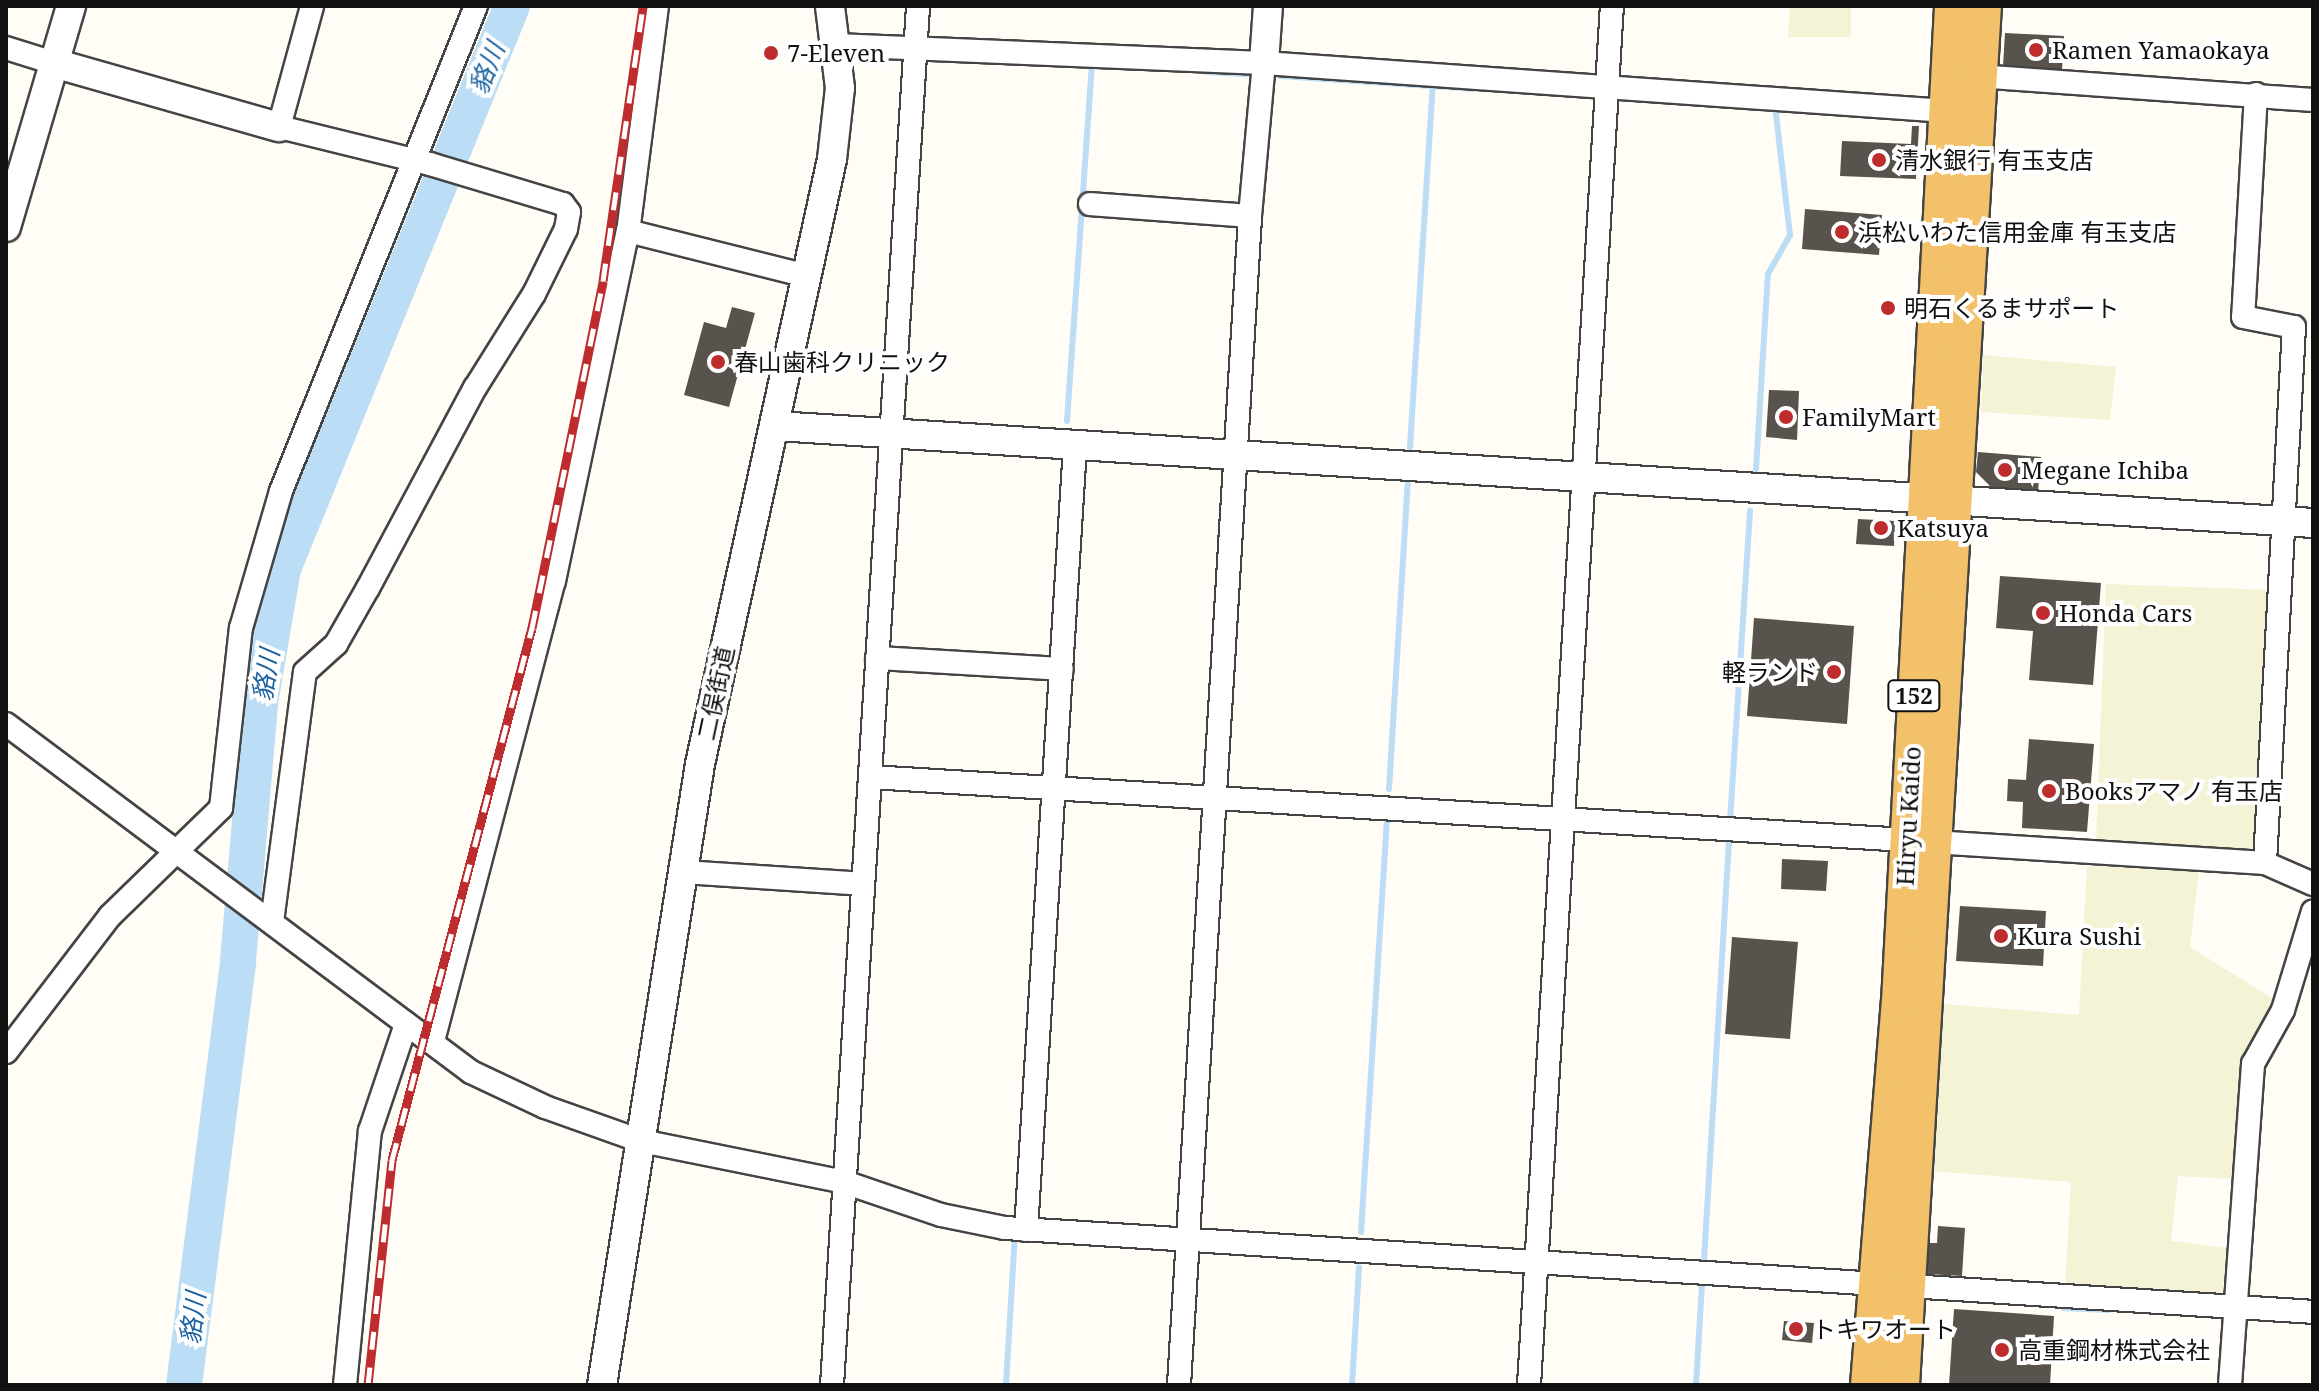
<!DOCTYPE html>
<html>
<head>
<meta charset="utf-8">
<style>
  body { margin:0 }
  #map { position:relative; width:2319px; height:1391px; overflow:hidden; background:#fffdf5; font-family:"Noto Serif","Noto Sans JP",serif }
  div>[style] { position:absolute }
  .farmland>* { inset:0; background:#f5f3d5 }
  .stream>* { height:6px; margin:-3px; padding:0 3px; transform-origin:3px; border-radius:3px; background:#bbddf5 }
  .river>* { height:36px; margin:-18px; padding:0 18px; transform-origin:18px; border-radius:18px; background:#bbddf5 }
  .building>* { inset:0; background:#59534d }
  .roads { filter:drop-shadow(2px 0 #444) drop-shadow(-2px 0 #444) drop-shadow(0 2px #444) drop-shadow(0 -2px #444) }
  .minor>* { height:22px; margin:-11px; padding:0 11px; transform-origin:11px; border-radius:11px; background:#fff }
  .tertiary>* { height:28px; margin:-14px; padding:0 14px; transform-origin:14px; border-radius:14px; background:#fff }
  .trunk>* { height:36px; margin:-18px; padding:0 18px; transform-origin:18px; border-radius:18px; background:#f2c169 }
  .rail>* { height:9px; margin-top:-4.5px; transform-origin:0; background:repeating-linear-gradient(90deg,#fff 0 18px,#be2c2d 0 36px); box-sizing:border-box; border-block:2px solid #be2c2d }
  .dots>* { width:22px; height:22px; translate:-50% -50%; box-sizing:border-box; border:4px solid #fff; border-radius:50% }
  span { translate:-50% -50%; white-space:nowrap; text-align:center; line-height:1.15; -webkit-text-stroke:8px #fff; paint-order:stroke }
  .shield-label span { padding:2px 6px; background:#fff; border:2px solid; border-radius:6px; -webkit-text-stroke-width:0 }
  .shield-label { font-size:22px; color:#111; font-weight:700 }
  .poi-label { font-size:24px; color:#111 }
  .left { translate:0 -50%; text-align:left }
  .right { translate:-100% -50%; text-align:right }
  .street-label { font-size:24px; color:#111 }
  .water-label { font-size:26px; color:#1c61a1; font-style:italic }
  .frame { position:absolute; inset:0; border:8px solid #111; pointer-events:none }
</style>
</head>
<body>
<div id="map">
  <div class="farmland">
    <div style="clip-path:polygon(1790px 6px,1851px 6px,1851px 37px,1788px 37px)"></div>
    <div style="clip-path:polygon(1983px 355px,2116px 367px,2110px 420px,1981px 412px)"></div>
    <div style="clip-path:polygon(2106px 584px,2272px 590px,2257px 853px,2096px 842px)"></div>
    <div style="clip-path:polygon(2087px 866px,2199px 871px,2190px 947px,2275px 1000px,2254px 1035px,2235px 1179px,2178px 1176px,2171px 1241px,2227px 1248px,2222px 1297px,2065px 1287px,2071px 1182px,1930px 1171px,1944px 1004px,2079px 1015px)"></div>
  </div>
  <div class="stream">
    <div style="left:1207px;top:72px;width:38px;rotate:3deg"></div>
    <div style="left:1280px;top:76px;width:194px;rotate:3.8deg"></div>
    <div style="left:1067px;top:421px;width:358px;rotate:-86deg"></div>
    <div style="left:1410px;top:447px;width:362px;rotate:-86.4deg"></div>
    <div style="left:1756px;top:469px;width:195px;rotate:-86.5deg"></div>
    <div style="left:1768px;top:274px;width:45px;rotate:-60.6deg"></div>
    <div style="left:1790px;top:235px;width:130px;rotate:-96.6deg"></div>
    <div style="left:1389px;top:789px;width:308px;rotate:-86.5deg"></div>
    <div style="left:1730px;top:821px;width:311px;rotate:-86.3deg"></div>
    <div style="left:1361px;top:1232px;width:412px;rotate:-86.4deg"></div>
    <div style="left:1704px;top:1261px;width:424px;rotate:-86.6deg"></div>
    <div style="left:2064px;top:1308px;width:45px;rotate:2.5deg"></div>
    <div style="left:1006px;top:1385px;width:152px;rotate:-86.6deg"></div>
    <div style="left:1352px;top:1385px;width:118px;rotate:-86.6deg"></div>
    <div style="left:1696px;top:1385px;width:102px;rotate:-86.6deg"></div>
  </div>
  <div class="river">
    <div style="left:184px;top:1385px;width:427px;rotate:-82.7deg"></div>
    <div style="left:238px;top:961px;width:259px;rotate:-85.1deg"></div>
    <div style="left:260px;top:703px;width:136px;rotate:-80.3deg"></div>
    <div style="left:283px;top:569px;width:608px;rotate:-67.87deg"></div>
  </div>
  <div class="building">
    <div style="clip-path:polygon(2005px 33px,2064px 36px,2062px 70px,2003px 66px)"></div>
    <div style="clip-path:polygon(1912px 126px,1919px 126px,1916px 179px,1840px 176px,1842px 141px,1911px 144px)"></div>
    <div style="clip-path:polygon(1805px 209px,1882px 215px,1879px 255px,1802px 249px)"></div>
    <div style="clip-path:polygon(732px 307px,755px 313px,729px 407px,684px 395px,704px 322px,726px 328px)"></div>
    <div style="clip-path:polygon(1769px 390px,1799px 391px,1797px 440px,1766px 437px)"></div>
    <div style="clip-path:polygon(1978px 452px,2041px 457px,2038px 491px,1991px 487px,1976px 472px)"></div>
    <div style="clip-path:polygon(1858px 519px,1895px 521px,1894px 546px,1856px 544px)"></div>
    <div style="clip-path:polygon(2000px 576px,2101px 583px,2093px 685px,2029px 680px,2033px 631px,1996px 628px)"></div>
    <div style="clip-path:polygon(1754px 618px,1854px 626px,1847px 724px,1747px 716px)"></div>
    <div style="clip-path:polygon(2029px 739px,2094px 744px,2087px 832px,2022px 828px,2023px 802px,2007px 801px,2008px 779px,2026px 780px)"></div>
    <div style="clip-path:polygon(1782px 859px,1828px 861px,1826px 891px,1781px 889px)"></div>
    <div style="clip-path:polygon(1960px 906px,2046px 911px,2043px 966px,1956px 961px)"></div>
    <div style="clip-path:polygon(1732px 937px,1798px 942px,1790px 1039px,1725px 1034px)"></div>
    <div style="clip-path:polygon(1938px 1226px,1965px 1228px,1962px 1276px,1927px 1274px,1929px 1243px,1937px 1243px)"></div>
    <div style="clip-path:polygon(1954px 1309px,2054px 1316px,2050px 1385px,1949px 1385px)"></div>
    <div style="clip-path:polygon(1784px 1321px,1814px 1323px,1812px 1343px,1782px 1340px)"></div>
  </div>
  <div class="roads">
    <div class="minor">
      <div style="left:657px;top:6px;width:227px;rotate:97.3deg"></div>
      <div style="left:628px;top:231px;width:185px;rotate:14.1deg"></div>
      <div style="left:835px;top:45px;width:429px;rotate:2.4deg"></div>
      <div style="left:1264px;top:63px;width:684px;rotate:4.03deg"></div>
      <div style="left:6px;top:48px;width:50px;rotate:17.4deg"></div>
      <div style="left:1977px;top:76px;width:337px;rotate:4.1deg"></div>
      <div style="left:2256px;top:94px;width:223px;rotate:93.3deg"></div>
      <div style="left:2243px;top:317px;width:52px;rotate:11.1deg"></div>
      <div style="left:2294px;top:327px;width:537px;rotate:93.1deg"></div>
      <div style="left:1090px;top:204px;width:160px;rotate:4.3deg"></div>
      <div style="left:877px;top:658px;width:185px;rotate:3.4deg"></div>
      <div style="left:6px;top:724px;width:581px;rotate:36.81deg"></div>
      <div style="left:471px;top:1072px;width:82px;rotate:25.3deg"></div>
      <div style="left:545px;top:1107px;width:102px;rotate:19.5deg"></div>
      <div style="left:641px;top:1141px;width:207px;rotate:11.4deg"></div>
      <div style="left:844px;top:1182px;width:102px;rotate:18.8deg"></div>
      <div style="left:941px;top:1215px;width:65px;rotate:11.5deg"></div>
      <div style="left:1005px;top:1228px;width:1311px;rotate:3.67deg"></div>
      <div style="left:870px;top:777px;width:1038px;rotate:3.48deg"></div>
      <div style="left:1933px;top:842px;width:333px;rotate:3.6deg"></div>
      <div style="left:2265px;top:863px;width:52px;rotate:23.6deg"></div>
      <div style="left:683px;top:872px;width:179px;rotate:3.8deg"></div>
      <div style="left:272px;top:922px;width:252px;rotate:-82.5deg"></div>
      <div style="left:305px;top:672px;width:42px;rotate:-42.1deg"></div>
      <div style="left:336px;top:644px;width:64px;rotate:-60.3deg"></div>
      <div style="left:368px;top:588px;width:227px;rotate:-61.9deg"></div>
      <div style="left:475px;top:388px;width:111px;rotate:-57.9deg"></div>
      <div style="left:534px;top:294px;width:72px;rotate:-63.8deg"></div>
      <div style="left:566px;top:229px;width:17px;rotate:-80deg"></div>
      <div style="left:569px;top:212px;width:10px;rotate:-127deg"></div>
      <div style="left:563px;top:204px;width:139px;rotate:-163.3deg"></div>
      <div style="left:430px;top:164px;width:155px;rotate:-166.2deg"></div>
      <div style="left:279px;top:127px;width:125px;rotate:-74.7deg"></div>
      <div style="left:433px;top:1041px;width:476px;rotate:-75.3deg"></div>
      <div style="left:554px;top:581px;width:358px;rotate:-78.1deg"></div>
      <div style="left:6px;top:1052px;width:171px;rotate:-52.6deg"></div>
      <div style="left:110px;top:916px;width:155px;rotate:-44.2deg"></div>
      <div style="left:221px;top:808px;width:181px;rotate:-83.7deg"></div>
      <div style="left:241px;top:628px;width:143px;rotate:-73.7deg"></div>
      <div style="left:281px;top:491px;width:523px;rotate:-68.1deg"></div>
      <div style="left:1026px;top:1230px;width:786px;rotate:-86.42deg"></div>
      <div style="left:345px;top:1385px;width:255px;rotate:-84.4deg"></div>
      <div style="left:370px;top:1131px;width:113px;rotate:-71.4deg"></div>
      <div style="left:832px;top:1385px;width:1382px;rotate:-86.43deg"></div>
      <div style="left:1179px;top:1385px;width:1171px;rotate:-86.52deg"></div>
      <div style="left:1250px;top:216px;width:154px;rotate:-84.8deg"></div>
      <div style="left:1529px;top:1385px;width:1381px;rotate:-86.56deg"></div>
      <div style="left:2230px;top:1385px;width:322px;rotate:-85.9deg"></div>
      <div style="left:2253px;top:1064px;width:62px;rotate:-60.9deg"></div>
      <div style="left:2283px;top:1010px;width:103px;rotate:-73.1deg"></div>
    </div>
    <div class="tertiary">
      <div style="left:54px;top:63px;width:234px;rotate:15.9deg"></div>
      <div style="left:1264px;top:63px;width:57px;rotate:-86deg"></div>
      <div style="left:6px;top:227px;width:230px;rotate:-73.6deg"></div>
      <div style="left:776px;top:426px;width:1540px;rotate:3.61deg"></div>
      <div style="left:602px;top:1385px;width:629px;rotate:-81.03deg"></div>
      <div style="left:700px;top:764px;width:619px;rotate:-77.69deg"></div>
      <div style="left:832px;top:159px;width:71px;rotate:-83.6deg"></div>
      <div style="left:840px;top:88px;width:83px;rotate:-97deg"></div>
    </div>
    <div class="trunk">
      <div style="left:1869px;top:1385px;width:384px;rotate:-85.4deg"></div>
      <div style="left:1900px;top:1002px;width:997px;rotate:-86.95deg"></div>
      <div style="left:1901px;top:1385px;width:1381px;rotate:-86.6deg"></div>
    </div>
  </div>
  <div class="rail">
    <div style="left:368px;top:1385px;width:226px;rotate:-83.9deg"></div>
    <div style="left:392px;top:1160px;width:550px;rotate:-75.26deg"></div>
    <div style="left:532px;top:628px;width:354px;rotate:-78.4deg"></div>
    <div style="left:603px;top:281px;width:278px;rotate:-81.7deg"></div>
  </div>
  <div class="dots">
    <div style="left:2036px;top:50px;background:#be2c2d"></div>
    <div style="left:771px;top:53px;background:#be2c2d"></div>
    <div style="left:1879px;top:160px;background:#be2c2d"></div>
    <div style="left:1842px;top:232px;background:#be2c2d"></div>
    <div style="left:1888px;top:308px;background:#be2c2d"></div>
    <div style="left:718px;top:362px;background:#be2c2d"></div>
    <div style="left:1786px;top:417px;background:#be2c2d"></div>
    <div style="left:2005px;top:470px;background:#be2c2d"></div>
    <div style="left:1881px;top:528px;background:#be2c2d"></div>
    <div style="left:2043px;top:613px;background:#be2c2d"></div>
    <div style="left:1834px;top:672px;background:#be2c2d"></div>
    <div style="left:2049px;top:791px;background:#be2c2d"></div>
    <div style="left:2001px;top:936px;background:#be2c2d"></div>
    <div style="left:1796px;top:1329px;background:#be2c2d"></div>
    <div style="left:2002px;top:1350px;background:#be2c2d"></div>
  </div>
  <div class="shield-label">
    <span style="left:1914px;top:696px">152</span>
  </div>
  <div class="poi-label">
    <span class="left" style="left:2052px;top:50px">Ramen Yamaokaya</span>
    <span class="left" style="left:787px;top:53px">7-Eleven</span>
    <span class="left" style="left:1895px;top:160px">清水銀行 有玉支店</span>
    <span class="left" style="left:1858px;top:232px">浜松いわた信用金庫 有玉支店</span>
    <span class="left" style="left:1904px;top:308px">明石くるまサポート</span>
    <span class="left" style="left:734px;top:362px">春山歯科クリニック</span>
    <span class="left" style="left:1802px;top:417px">FamilyMart</span>
    <span class="left" style="left:2021px;top:470px">Megane Ichiba</span>
    <span class="left" style="left:1897px;top:528px">Katsuya</span>
    <span class="left" style="left:2059px;top:613px">Honda Cars</span>
    <span class="right" style="left:1818px;top:672px">軽ランド</span>
    <span class="left" style="left:2065px;top:791px">Booksアマノ 有玉店</span>
    <span class="left" style="left:2017px;top:936px">Kura Sushi</span>
    <span class="left" style="left:1812px;top:1329px">トキワオート</span>
    <span class="left" style="left:2018px;top:1350px">高重鋼材株式会社</span>
  </div>
  <div class="street-label">
    <span style="left:715px;top:693px;rotate:-78deg">二俣街道</span>
    <span style="left:1908px;top:816px;rotate:-87deg">Hiryu Kaido</span>
  </div>
  <div class="water-label">
    <span style="left:487px;top:68px;rotate:-68deg">貉川</span>
    <span style="left:266px;top:675px;rotate:-81deg">貉川</span>
    <span style="left:193px;top:1318px;rotate:-83deg">貉川</span>
  </div>
  <div class="frame"></div>
</div>
</body>
</html>
